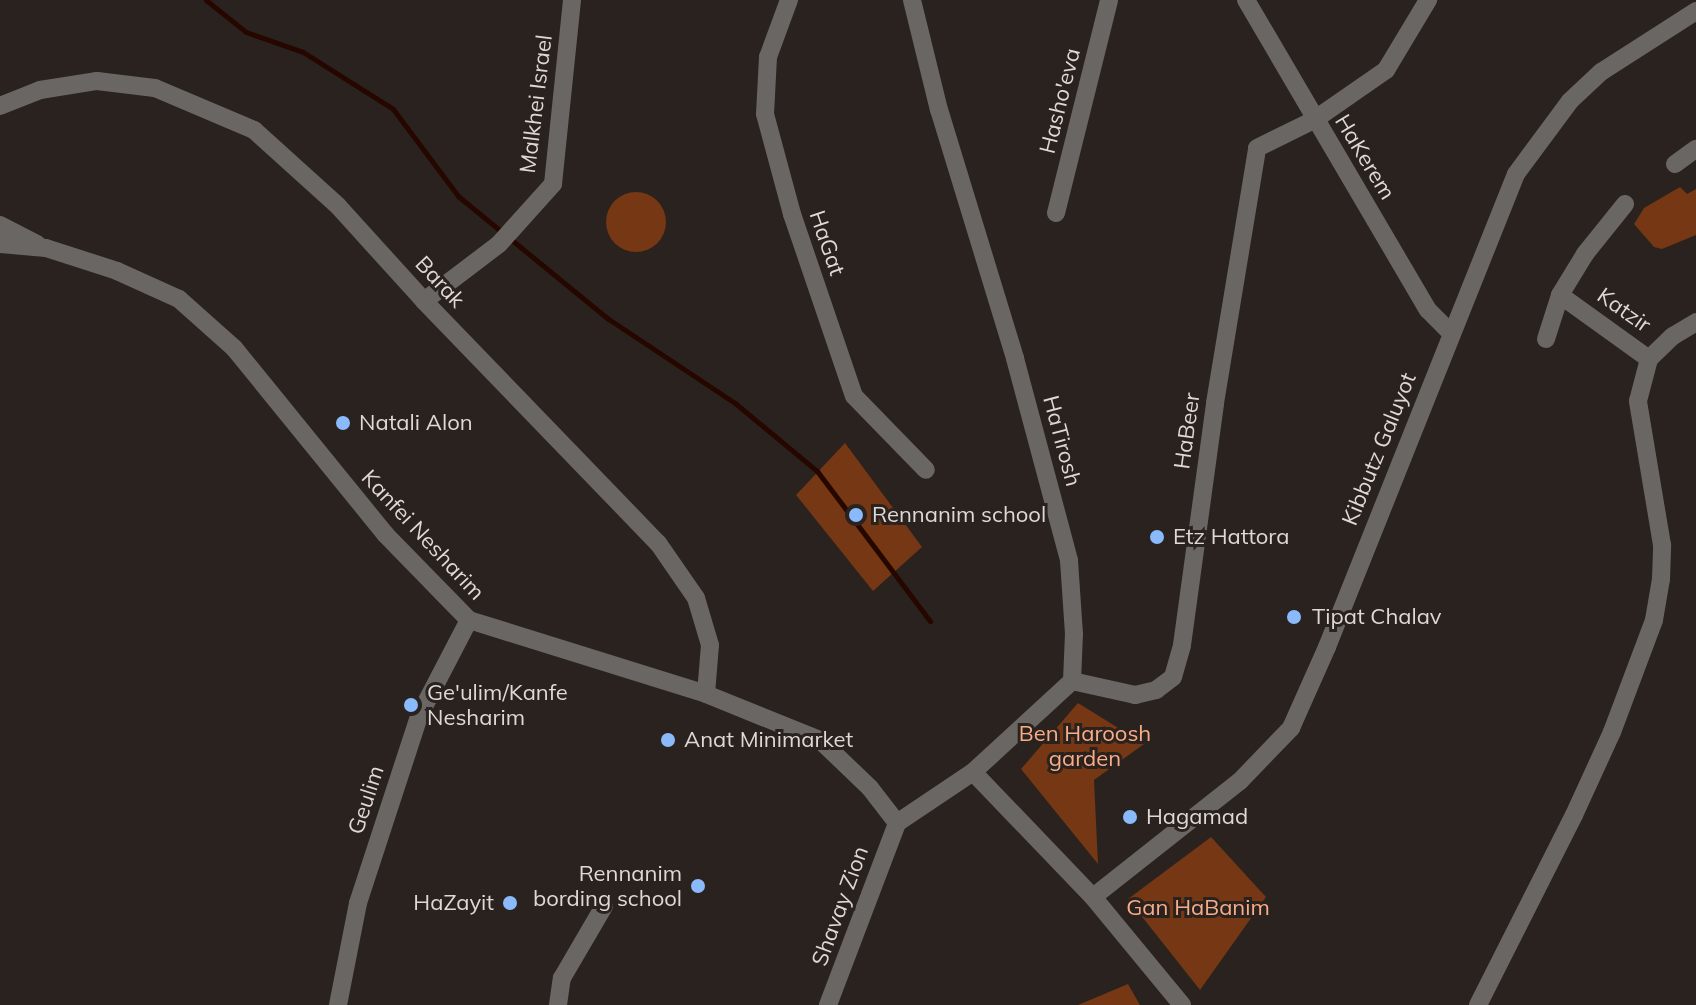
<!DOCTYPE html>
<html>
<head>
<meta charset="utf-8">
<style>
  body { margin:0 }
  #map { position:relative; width:1696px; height:1005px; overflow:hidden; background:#29221e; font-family:Mulish,sans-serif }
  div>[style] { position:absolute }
  .green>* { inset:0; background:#753714 }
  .round { border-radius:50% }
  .stream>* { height:5px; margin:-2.5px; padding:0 2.5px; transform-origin:2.5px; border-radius:2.5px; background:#260700 }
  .minor>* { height:18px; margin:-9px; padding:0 9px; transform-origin:9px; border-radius:9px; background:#6a6664 }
  .dots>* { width:22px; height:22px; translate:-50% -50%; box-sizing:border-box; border:4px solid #29221e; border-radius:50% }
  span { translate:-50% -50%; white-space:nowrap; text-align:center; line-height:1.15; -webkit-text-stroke:6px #29221e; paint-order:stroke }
  .street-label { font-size:22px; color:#ded9d7 }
  .poi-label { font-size:22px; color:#ded9d7 }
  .left { translate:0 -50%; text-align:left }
  .right { translate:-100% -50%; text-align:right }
  .park-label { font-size:22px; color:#f9ac87 }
</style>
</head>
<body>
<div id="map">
  <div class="green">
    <div style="clip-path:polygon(1680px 187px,1687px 194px,1696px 189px,1696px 235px,1662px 249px,1654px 247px,1634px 224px,1644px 208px)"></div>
    <div class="round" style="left:606px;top:192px;width:60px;height:60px"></div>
    <div style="clip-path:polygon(845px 443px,922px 547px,873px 591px,796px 495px)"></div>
    <div style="clip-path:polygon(1078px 703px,1144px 744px,1094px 780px,1098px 864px,1021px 769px)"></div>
    <div style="clip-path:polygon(1211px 837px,1266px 897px,1200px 990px,1128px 899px)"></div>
    <div style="clip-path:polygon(1128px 984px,1140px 1005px,1078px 1005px)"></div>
  </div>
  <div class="stream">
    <div style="left:206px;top:0;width:51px;rotate:38.7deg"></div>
    <div style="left:246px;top:32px;width:60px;rotate:19.3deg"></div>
    <div style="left:303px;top:52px;width:107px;rotate:32.3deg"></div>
    <div style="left:393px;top:109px;width:109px;rotate:53.2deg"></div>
    <div style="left:458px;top:196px;width:193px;rotate:39.3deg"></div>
    <div style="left:607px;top:318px;width:154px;rotate:33.6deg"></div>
    <div style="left:735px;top:403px;width:107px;rotate:39.7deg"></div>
    <div style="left:817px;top:471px;width:188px;rotate:53deg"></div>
  </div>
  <div class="minor">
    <div style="left:789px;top:0;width:61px;rotate:110.2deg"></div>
    <div style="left:768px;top:57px;width:57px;rotate:93deg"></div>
    <div style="left:765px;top:114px;width:104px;rotate:74.9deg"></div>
    <div style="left:792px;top:214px;width:192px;rotate:71.2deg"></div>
    <div style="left:854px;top:396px;width:103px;rotate:45.8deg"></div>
    <div style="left:1246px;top:0;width:359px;rotate:59.6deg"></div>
    <div style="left:1428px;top:310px;width:33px;rotate:45deg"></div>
    <div style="left:0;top:106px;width:43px;rotate:-21.8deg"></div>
    <div style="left:40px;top:90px;width:58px;rotate:-9deg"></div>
    <div style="left:97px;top:81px;width:58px;rotate:6.9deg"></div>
    <div style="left:155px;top:88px;width:108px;rotate:23deg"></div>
    <div style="left:254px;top:130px;width:113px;rotate:42.1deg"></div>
    <div style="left:338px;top:206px;width:128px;rotate:47.8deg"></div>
    <div style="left:424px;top:301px;width:337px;rotate:46deg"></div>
    <div style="left:658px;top:543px;width:67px;rotate:55.4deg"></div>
    <div style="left:696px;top:598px;width:49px;rotate:73.4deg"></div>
    <div style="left:710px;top:645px;width:49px;rotate:94.7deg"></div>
    <div style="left:1675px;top:164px;width:26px;rotate:-36deg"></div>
    <div style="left:1056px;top:213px;width:219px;rotate:-76deg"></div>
    <div style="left:0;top:225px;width:42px;rotate:27.2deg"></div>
    <div style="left:0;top:244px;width:46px;rotate:5deg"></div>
    <div style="left:46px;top:248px;width:75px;rotate:17.9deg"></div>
    <div style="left:117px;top:271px;width:68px;rotate:24.3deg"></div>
    <div style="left:179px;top:299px;width:74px;rotate:41.7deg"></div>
    <div style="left:234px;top:348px;width:240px;rotate:50.9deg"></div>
    <div style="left:385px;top:534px;width:120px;rotate:45.7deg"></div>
    <div style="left:469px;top:620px;width:248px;rotate:17.3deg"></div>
    <div style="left:706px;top:694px;width:123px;rotate:22deg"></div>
    <div style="left:820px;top:740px;width:69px;rotate:43.8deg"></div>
    <div style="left:870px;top:788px;width:44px;rotate:52.4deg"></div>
    <div style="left:1560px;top:295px;width:110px;rotate:35.7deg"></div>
    <div style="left:1649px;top:359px;width:33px;rotate:-44deg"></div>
    <div style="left:1673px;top:336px;width:27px;rotate:-31deg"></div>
    <div style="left:424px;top:301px;width:94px;rotate:-37.2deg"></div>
    <div style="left:499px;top:244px;width:81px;rotate:-48deg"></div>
    <div style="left:553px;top:184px;width:185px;rotate:-84.1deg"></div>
    <div style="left:1546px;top:339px;width:46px;rotate:-72.3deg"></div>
    <div style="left:1560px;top:295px;width:48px;rotate:-58.6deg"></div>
    <div style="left:1585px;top:254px;width:64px;rotate:-51.3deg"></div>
    <div style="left:1072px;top:681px;width:65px;rotate:12.5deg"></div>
    <div style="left:1135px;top:695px;width:22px;rotate:-13deg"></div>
    <div style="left:1156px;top:690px;width:21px;rotate:-37deg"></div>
    <div style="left:1173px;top:677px;width:33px;rotate:-74deg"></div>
    <div style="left:1182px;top:645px;width:244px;rotate:-82.2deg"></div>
    <div style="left:1215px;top:403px;width:258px;rotate:-80.6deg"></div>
    <div style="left:1257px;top:148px;width:64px;rotate:-26.2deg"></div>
    <div style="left:1314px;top:120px;width:88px;rotate:-34.8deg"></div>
    <div style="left:1386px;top:70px;width:82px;rotate:-59deg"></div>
    <div style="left:973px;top:772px;width:173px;rotate:46.2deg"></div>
    <div style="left:1093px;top:897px;width:140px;rotate:50.5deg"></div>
    <div style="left:897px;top:823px;width:92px;rotate:-33.9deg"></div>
    <div style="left:973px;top:772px;width:134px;rotate:-42.6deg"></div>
    <div style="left:1072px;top:681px;width:47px;rotate:-87.6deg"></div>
    <div style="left:1074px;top:634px;width:74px;rotate:-93.9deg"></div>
    <div style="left:1069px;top:560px;width:209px;rotate:-105deg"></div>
    <div style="left:1015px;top:358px;width:259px;rotate:-107deg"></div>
    <div style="left:939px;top:110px;width:113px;rotate:-103.8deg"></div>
    <div style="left:1093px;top:897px;width:187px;rotate:-38.3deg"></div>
    <div style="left:1240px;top:781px;width:74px;rotate:-46.1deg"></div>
    <div style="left:1291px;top:728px;width:89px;rotate:-66deg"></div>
    <div style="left:1327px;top:647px;width:509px;rotate:-68.22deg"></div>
    <div style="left:1516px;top:174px;width:91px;rotate:-53.5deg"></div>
    <div style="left:1570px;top:101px;width:42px;rotate:-43.1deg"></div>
    <div style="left:1601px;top:72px;width:113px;rotate:-32.7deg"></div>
    <div style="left:338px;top:1005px;width:104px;rotate:-78.9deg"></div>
    <div style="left:358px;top:903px;width:197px;rotate:-71.9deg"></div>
    <div style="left:419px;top:716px;width:108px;rotate:-62.5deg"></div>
    <div style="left:558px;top:1005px;width:27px;rotate:-82deg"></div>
    <div style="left:562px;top:978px;width:83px;rotate:-59.7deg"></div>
    <div style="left:828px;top:1005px;width:195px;rotate:-69.2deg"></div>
    <div style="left:1478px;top:1005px;width:213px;rotate:-63.2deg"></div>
    <div style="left:1574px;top:815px;width:91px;rotate:-65.4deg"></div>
    <div style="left:1612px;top:732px;width:120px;rotate:-69.4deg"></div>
    <div style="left:1654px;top:620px;width:42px;rotate:-80.3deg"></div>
    <div style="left:1661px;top:579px;width:34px;rotate:-88deg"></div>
    <div style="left:1662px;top:545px;width:146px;rotate:-99.5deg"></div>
    <div style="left:1638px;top:401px;width:43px;rotate:-75.3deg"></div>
  </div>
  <div class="dots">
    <div style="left:343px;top:423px;background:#8abafc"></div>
    <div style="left:856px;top:515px;background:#8abafc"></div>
    <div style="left:1157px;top:537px;background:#8abafc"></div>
    <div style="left:1294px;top:617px;background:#8abafc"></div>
    <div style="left:411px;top:705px;background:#8abafc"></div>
    <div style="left:668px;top:740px;background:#8abafc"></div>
    <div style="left:1130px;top:817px;background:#8abafc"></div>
    <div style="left:698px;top:886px;background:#8abafc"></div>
    <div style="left:510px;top:903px;background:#8abafc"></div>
  </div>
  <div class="street-label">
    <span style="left:1060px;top:101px;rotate:-76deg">Hasho'eva</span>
    <span style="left:536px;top:104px;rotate:-83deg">Malkhei Israel</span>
    <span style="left:1365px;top:157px;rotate:59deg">HaKerem</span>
    <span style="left:827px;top:243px;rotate:71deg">HaGat</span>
    <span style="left:440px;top:282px;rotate:47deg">Barak</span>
    <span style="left:1624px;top:310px;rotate:35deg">Katzir</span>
    <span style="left:1187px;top:431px;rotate:-82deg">HaBeer</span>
    <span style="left:1062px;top:441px;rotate:75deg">HaTirosh</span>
    <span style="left:1379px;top:449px;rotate:-68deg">Kibbutz Galuyot</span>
    <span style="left:423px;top:535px;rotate:47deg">Kanfei Nesharim</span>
    <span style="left:366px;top:800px;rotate:-72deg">Geulim</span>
    <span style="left:840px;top:906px;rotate:-70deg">Shavay Zion</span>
  </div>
  <div class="poi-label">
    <span class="left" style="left:359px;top:423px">Natali Alon</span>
    <span class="left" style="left:872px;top:515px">Rennanim school</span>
    <span class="left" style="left:1173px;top:537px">Etz Hattora</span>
    <span class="left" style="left:1312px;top:617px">Tipat Chalav</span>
    <span class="left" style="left:427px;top:705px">Ge'ulim/Kanfe<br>Nesharim</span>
    <span class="left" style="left:684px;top:740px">Anat Minimarket</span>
    <span class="left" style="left:1146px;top:817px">Hagamad</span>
    <span class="right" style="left:682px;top:886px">Rennanim<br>bording school</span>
    <span class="right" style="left:494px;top:903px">HaZayit</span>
  </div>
  <div class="park-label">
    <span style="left:1085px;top:746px">Ben Haroosh<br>garden</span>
    <span style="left:1198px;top:908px">Gan HaBanim</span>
  </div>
</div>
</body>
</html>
